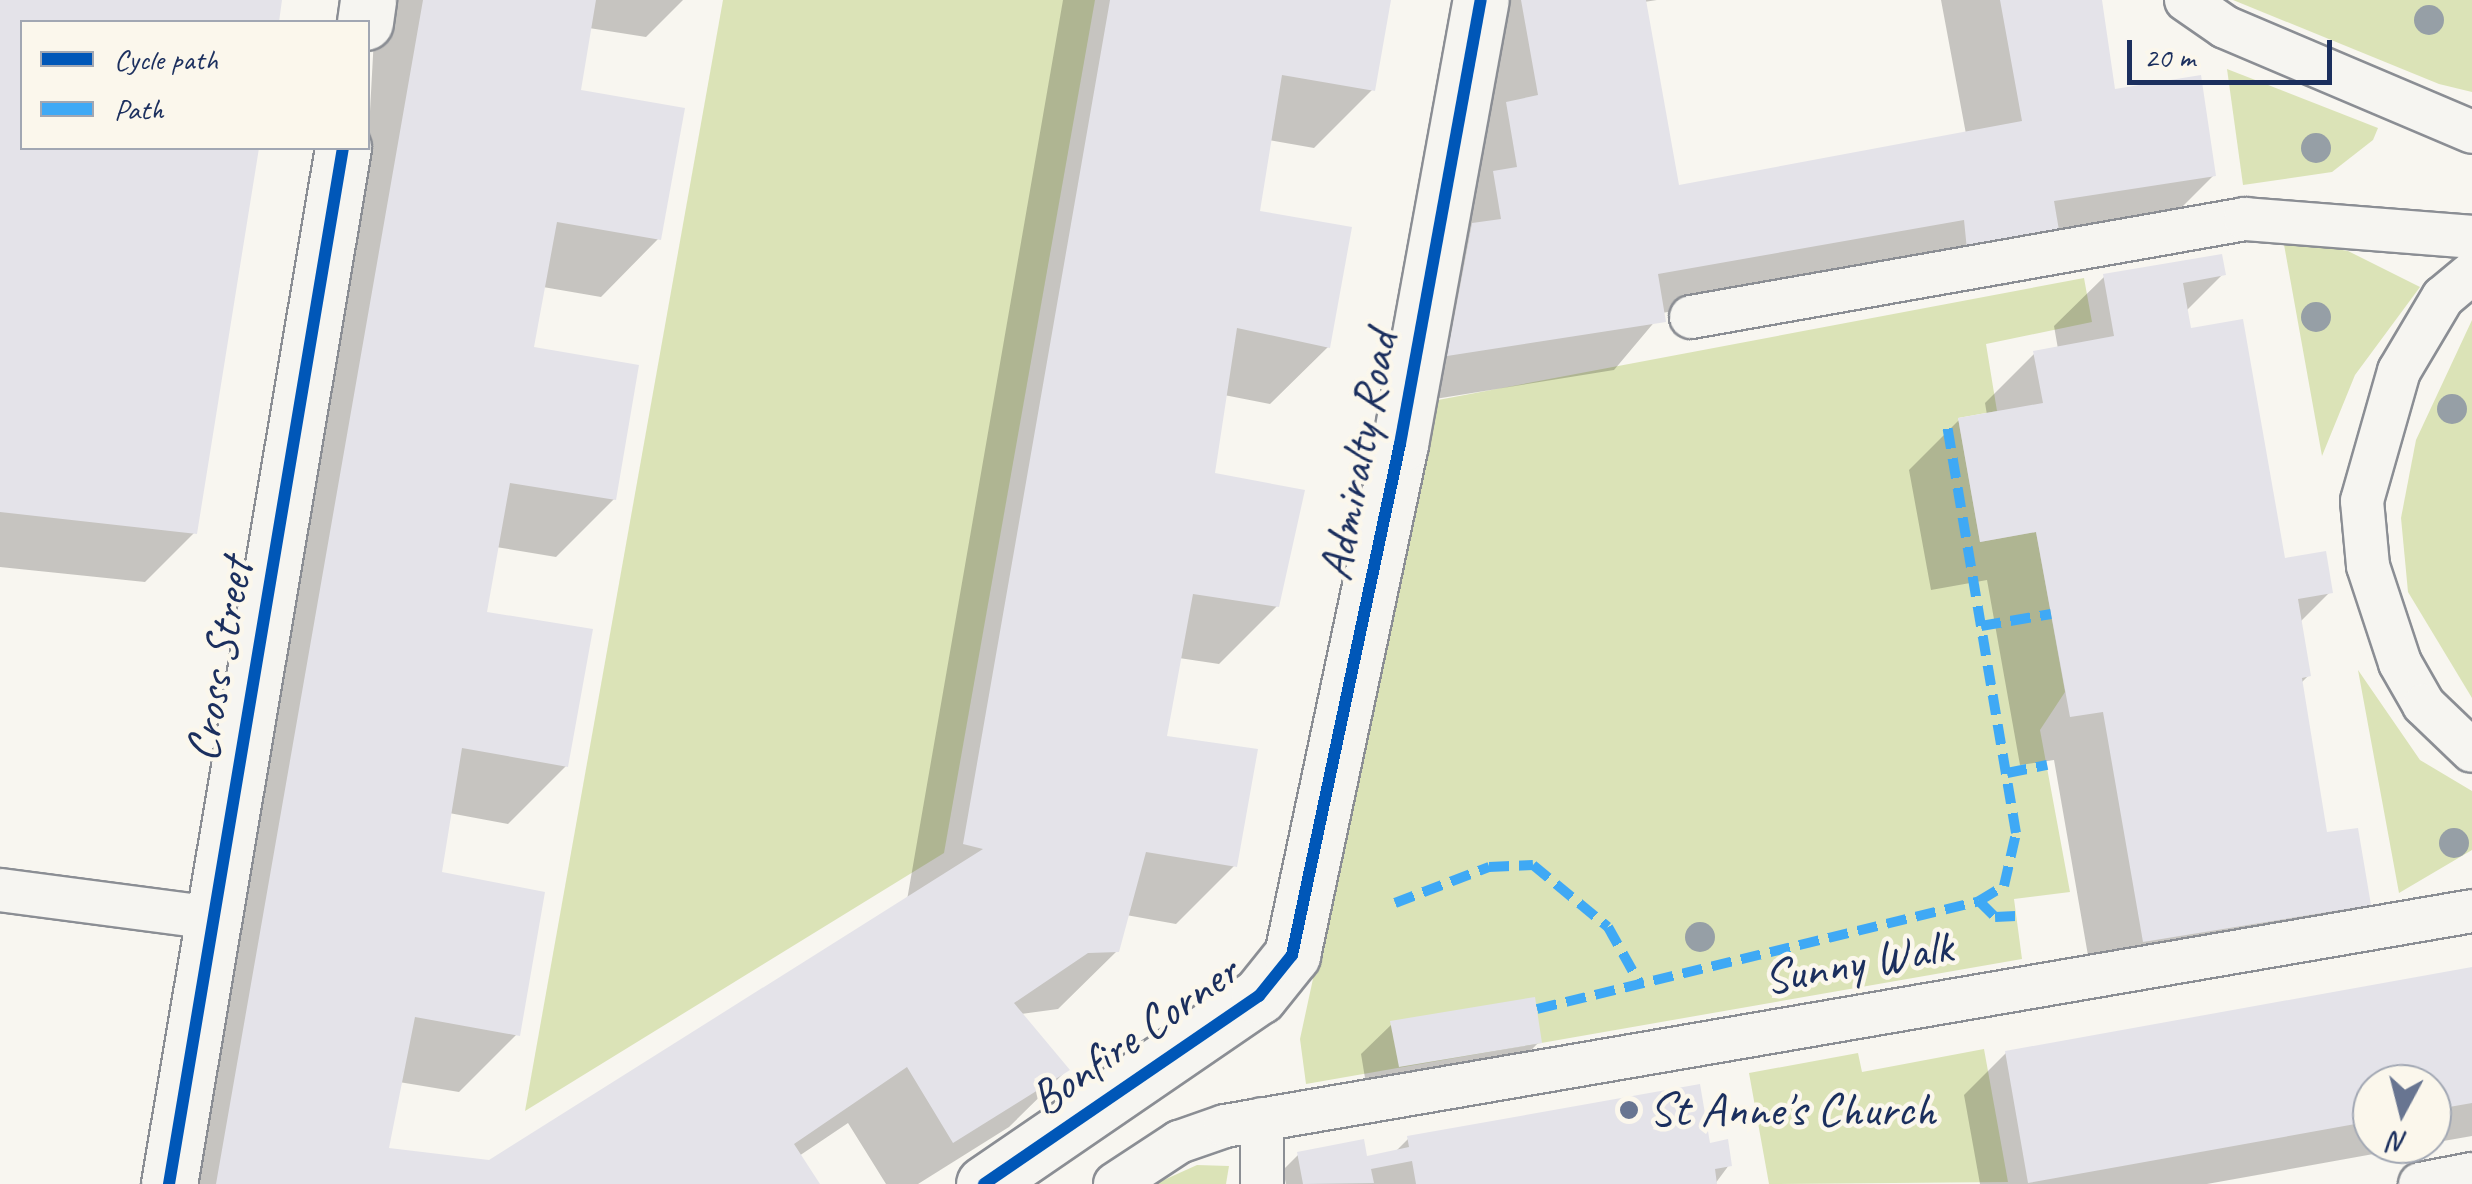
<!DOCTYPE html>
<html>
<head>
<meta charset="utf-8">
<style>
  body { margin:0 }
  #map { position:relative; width:2472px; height:1184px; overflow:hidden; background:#f8f6f0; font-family:Caveat,sans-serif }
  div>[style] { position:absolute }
  .green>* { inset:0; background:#dbe3b7 }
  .shadow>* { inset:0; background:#0003 }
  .building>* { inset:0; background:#e4e3e9 }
  .roads { filter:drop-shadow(2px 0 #8b8e94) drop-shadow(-2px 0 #8b8e94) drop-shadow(0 2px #8b8e94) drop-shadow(0 -2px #8b8e94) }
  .lane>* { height:42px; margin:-21px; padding:0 21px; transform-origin:21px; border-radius:21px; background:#f6f5f1 }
  .street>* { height:55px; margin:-27.5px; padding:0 27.5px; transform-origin:27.5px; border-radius:27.5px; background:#f6f5f1 }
  .quiet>* { height:10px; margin-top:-5px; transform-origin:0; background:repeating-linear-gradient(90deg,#3fa9f5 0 20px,transparent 0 30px) }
  .cycleway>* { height:12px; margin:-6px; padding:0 6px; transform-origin:6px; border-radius:6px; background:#0057b8 }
  .trees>* { width:30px; height:30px; margin:-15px; border-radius:50%; background:#969fa6 }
  .dots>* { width:28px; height:28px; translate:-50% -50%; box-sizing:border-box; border:5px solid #fbf7ec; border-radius:50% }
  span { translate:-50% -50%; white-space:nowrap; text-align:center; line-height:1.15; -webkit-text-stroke:9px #fbf7ec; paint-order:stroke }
  .street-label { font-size:48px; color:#1b2f5e }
  .poi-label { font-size:48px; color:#1b2f5e }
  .left { translate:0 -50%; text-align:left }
  .legend { position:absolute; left:20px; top:20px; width:350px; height:130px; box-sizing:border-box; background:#fbf7ec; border:2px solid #a1a7b3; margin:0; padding:12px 18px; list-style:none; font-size:30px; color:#1b2f5e }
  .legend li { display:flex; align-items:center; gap:20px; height:50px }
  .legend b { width:50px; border:2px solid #a1a7b3 }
  .north { position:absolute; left:2352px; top:1064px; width:100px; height:100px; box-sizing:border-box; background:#fbf7ec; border:2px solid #a1a7b3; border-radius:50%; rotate:187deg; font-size:28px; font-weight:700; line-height:40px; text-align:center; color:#1b2f5e }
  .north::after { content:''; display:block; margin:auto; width:35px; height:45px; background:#687591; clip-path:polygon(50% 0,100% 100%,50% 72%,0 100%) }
  .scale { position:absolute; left:2127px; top:40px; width:205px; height:45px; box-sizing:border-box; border:5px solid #1b2f5e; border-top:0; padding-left:12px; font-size:30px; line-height:35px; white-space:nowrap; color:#1b2f5e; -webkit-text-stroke:8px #fbf7ec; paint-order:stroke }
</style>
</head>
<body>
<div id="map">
  <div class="green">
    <div style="clip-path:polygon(723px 0,1095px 0,944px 853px,525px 1111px)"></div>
    <div style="clip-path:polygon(2233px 0,2472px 0,2472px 92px,2439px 84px)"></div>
    <div style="clip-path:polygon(2227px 69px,2378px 128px,2373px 140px,2332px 172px,2243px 185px)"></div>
    <div style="clip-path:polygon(2283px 239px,2348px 251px,2420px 287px,2355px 375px,2322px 456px)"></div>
    <div style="clip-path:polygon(2084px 278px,2092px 322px,1986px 344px,1997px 411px,1958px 418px,1980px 542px,2036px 532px,2065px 692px,2040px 730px,2070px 892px,2014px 899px,2022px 959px,1306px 1084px,1300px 1039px,1438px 400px)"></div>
    <div style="clip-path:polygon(2472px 320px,2472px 698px,2408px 592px,2401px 518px,2416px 440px)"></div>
    <div style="clip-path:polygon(2358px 670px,2420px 760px,2472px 791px,2472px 850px,2399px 893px)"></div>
    <div style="clip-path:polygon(1984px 1049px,2008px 1182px,1769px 1184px,1749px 1073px,1858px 1053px,1862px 1072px)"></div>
    <div style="clip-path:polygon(1197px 1165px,1229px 1166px,1226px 1184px,1155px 1184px)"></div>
  </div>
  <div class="shadow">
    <div style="clip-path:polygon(0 0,280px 0,276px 22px,22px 22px,22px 148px,256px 148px,195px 532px,145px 582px,0 567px)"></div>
    <div style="clip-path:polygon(376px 0,683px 0,646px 37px,589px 28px,578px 92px,658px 239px,601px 297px,543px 287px,531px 349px,614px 499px,556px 557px,496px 547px,484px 614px,566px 766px,508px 824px,449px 813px,439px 874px,517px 1034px,459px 1092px,399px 1082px,386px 1150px,490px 1163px,907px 900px,1063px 0,1388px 0,1372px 90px,1314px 148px,1269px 140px,1257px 213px,1328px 347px,1270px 404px,1224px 395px,1212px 475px,1277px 606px,1219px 664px,1179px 658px,1164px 738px,1234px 866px,1176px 924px,1126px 915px,1117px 951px,1058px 1009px,1021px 1014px,1067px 1070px,1009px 1127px,918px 1184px,886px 1184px,848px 1123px,799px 1156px,817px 1184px,169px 1184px,368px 148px)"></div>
    <div style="clip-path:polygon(1476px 0,1657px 0,1644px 2px,1677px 187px,1966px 134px,1941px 0,2099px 0,2113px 92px,2214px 175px,2164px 225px,2050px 242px,2007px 285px,1918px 298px,1915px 268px,1662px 313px,1614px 370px,1398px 405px)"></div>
    <div style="clip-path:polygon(2223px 274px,2186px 311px,2189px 330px,2283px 561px,2330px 592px,2299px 623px,2308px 676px,2301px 683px,2325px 835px,2368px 904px,2318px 954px,2094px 990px,2054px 760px,2020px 765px,1987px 580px,1931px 590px,1909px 470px,1959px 420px,1987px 415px,1985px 403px,2035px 353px,2058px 349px,2054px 326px,2104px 277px)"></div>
    <div style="clip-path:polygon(2472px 969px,2472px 1136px,2432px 1143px,2432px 1084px,2372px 1084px,2372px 1144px,2429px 1144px,2207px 1184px,1980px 1184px,1964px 1095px,2006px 1053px)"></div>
    <div style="clip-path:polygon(1392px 1024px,1539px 1042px,1509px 1073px,1368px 1096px,1361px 1054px)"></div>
    <div style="clip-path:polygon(1409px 1138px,1708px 1146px,1729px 1165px,1715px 1184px,1286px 1184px,1283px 1170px,1299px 1154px,1365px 1159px,1394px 1153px)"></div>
  </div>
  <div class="building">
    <div style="clip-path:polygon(0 0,282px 0,279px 22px,22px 22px,22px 148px,259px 148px,197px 534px,0 512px)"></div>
    <div style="clip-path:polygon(423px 0,596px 0,581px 90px,685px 108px,661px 240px,557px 222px,534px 347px,639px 365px,616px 500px,510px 483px,487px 612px,593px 629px,568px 767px,462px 748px,442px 872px,545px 892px,520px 1036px,415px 1017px,389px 1148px,489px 1160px,983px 849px,963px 844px,1110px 0,1391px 0,1375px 91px,1282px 75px,1260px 211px,1352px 227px,1330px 348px,1237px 328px,1215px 473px,1305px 490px,1279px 607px,1193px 594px,1167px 736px,1258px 749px,1237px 867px,1146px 852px,1119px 952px,1088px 953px,1014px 1003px,1070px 1070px,953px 1143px,907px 1067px,794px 1144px,820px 1184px,216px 1184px)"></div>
    <div style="clip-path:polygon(1521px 0,1646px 0,1679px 185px,2022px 121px,2000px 0,2102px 0,2115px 89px,2201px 75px,2216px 176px,2054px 201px,2060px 236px,1967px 250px,1964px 220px,1658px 274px,1666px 322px,1447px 356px,1472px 223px,1501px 219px,1493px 171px,1517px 167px,1506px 102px,1538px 95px)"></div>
    <div style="clip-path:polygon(2222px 254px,2226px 275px,2183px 283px,2191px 328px,2243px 319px,2285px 558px,2326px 551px,2333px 593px,2298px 599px,2311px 676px,2302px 678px,2327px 832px,2358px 828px,2371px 905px,2143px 942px,2103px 712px,2070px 717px,2036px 532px,1980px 542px,1958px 418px,2043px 403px,2033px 351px,2114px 336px,2103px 274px)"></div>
    <div style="clip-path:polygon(2472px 967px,2472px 1103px,2432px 1110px,2432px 1084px,2372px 1084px,2372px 1121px,2028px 1183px,2005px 1051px)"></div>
    <div style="clip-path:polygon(1535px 997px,1542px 1043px,1399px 1067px,1390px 1021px)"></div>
    <div style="clip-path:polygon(1700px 1084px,1710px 1143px,1728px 1139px,1732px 1166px,1715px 1169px,1717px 1184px,1416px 1184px,1412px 1161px,1371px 1169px,1374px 1183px,1303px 1184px,1297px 1152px,1364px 1139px,1367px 1156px,1409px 1147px,1407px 1136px)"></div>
  </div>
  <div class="roads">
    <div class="lane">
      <div style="left:2186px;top:0;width:47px;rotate:34.7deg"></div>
      <div style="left:2225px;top:27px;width:268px;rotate:23deg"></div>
      <div style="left:2472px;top:273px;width:38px;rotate:140deg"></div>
      <div style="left:2443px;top:297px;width:86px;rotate:120.7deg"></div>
      <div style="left:2399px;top:371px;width:135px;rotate:105.9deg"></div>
      <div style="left:2362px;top:501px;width:65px;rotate:84.7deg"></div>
      <div style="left:2368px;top:566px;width:102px;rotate:71.7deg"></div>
      <div style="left:2400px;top:663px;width:48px;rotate:60.3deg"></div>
      <div style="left:2424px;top:705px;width:66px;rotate:43.8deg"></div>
      <div style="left:1691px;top:317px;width:563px;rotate:-10.03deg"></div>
      <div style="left:2245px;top:219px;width:228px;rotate:4.5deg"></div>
      <div style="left:0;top:890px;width:216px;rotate:7.5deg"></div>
      <div style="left:1115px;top:1184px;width:77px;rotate:-33.3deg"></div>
      <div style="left:1179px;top:1142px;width:49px;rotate:-19.2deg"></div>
      <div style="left:1225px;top:1126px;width:1265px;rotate:-9.78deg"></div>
      <div style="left:1262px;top:1184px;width:65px;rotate:-90deg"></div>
      <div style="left:2420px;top:1184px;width:53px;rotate:-10.9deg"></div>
    </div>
    <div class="street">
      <div style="left:365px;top:22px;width:22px;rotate:-82deg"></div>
      <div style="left:169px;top:1184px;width:1051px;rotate:-80.47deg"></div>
      <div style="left:984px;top:1184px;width:333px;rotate:-34.4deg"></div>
      <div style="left:1259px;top:996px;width:53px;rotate:-51.2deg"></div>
      <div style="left:1292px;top:955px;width:522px;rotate:-78.07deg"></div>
      <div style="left:1400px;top:444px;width:451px;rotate:-79.7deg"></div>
    </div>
  </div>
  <div class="quiet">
    <div style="left:1981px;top:626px;width:71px;rotate:-9.7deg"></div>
    <div style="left:2007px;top:773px;width:41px;rotate:-11.3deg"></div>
    <div style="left:1979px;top:901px;width:23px;rotate:45deg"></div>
    <div style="left:1995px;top:917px;width:21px;rotate:-3deg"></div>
    <div style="left:1395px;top:903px;width:101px;rotate:-21deg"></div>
    <div style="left:1489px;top:867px;width:44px;rotate:-2.6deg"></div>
    <div style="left:1533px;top:865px;width:97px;rotate:39.6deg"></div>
    <div style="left:1608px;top:927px;width:65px;rotate:60.7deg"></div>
    <div style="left:1537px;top:1009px;width:455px;rotate:-13.7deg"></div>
    <div style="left:1979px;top:901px;width:29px;rotate:-31deg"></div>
    <div style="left:2004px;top:886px;width:54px;rotate:-77.2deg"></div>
    <div style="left:2016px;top:833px;width:419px;rotate:-99.6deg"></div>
  </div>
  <div class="cycleway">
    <div style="left:169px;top:1184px;width:1051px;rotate:-80.47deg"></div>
    <div style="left:984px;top:1184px;width:333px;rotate:-34.4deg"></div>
    <div style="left:1259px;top:996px;width:53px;rotate:-51.2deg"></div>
    <div style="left:1292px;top:955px;width:522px;rotate:-78.07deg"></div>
    <div style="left:1400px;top:444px;width:451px;rotate:-79.7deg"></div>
  </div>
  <div class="trees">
    <div style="left:2429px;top:20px"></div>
    <div style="left:2316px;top:148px"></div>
    <div style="left:2316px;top:317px"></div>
    <div style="left:2452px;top:409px"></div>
    <div style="left:2454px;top:843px"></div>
    <div style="left:1700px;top:937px"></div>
  </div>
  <div class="dots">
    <div style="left:1629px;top:1110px;background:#687591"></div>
  </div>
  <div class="street-label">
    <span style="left:1358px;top:456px;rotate:-79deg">Admiralty Road</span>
    <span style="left:219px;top:660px;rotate:-80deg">Cross Street</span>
    <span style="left:1858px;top:962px;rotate:-10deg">Sunny Walk</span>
    <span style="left:1134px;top:1035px;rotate:-35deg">Bonfire Corner</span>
  </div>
  <div class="poi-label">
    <span class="left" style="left:1649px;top:1110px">St Anne's Church</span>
  </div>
  <ul class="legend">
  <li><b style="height:12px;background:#0057b8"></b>Cycle path</li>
  <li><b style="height:12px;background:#3fa9f5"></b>Path</li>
  </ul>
  <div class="north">N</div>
  <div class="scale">20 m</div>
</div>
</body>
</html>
